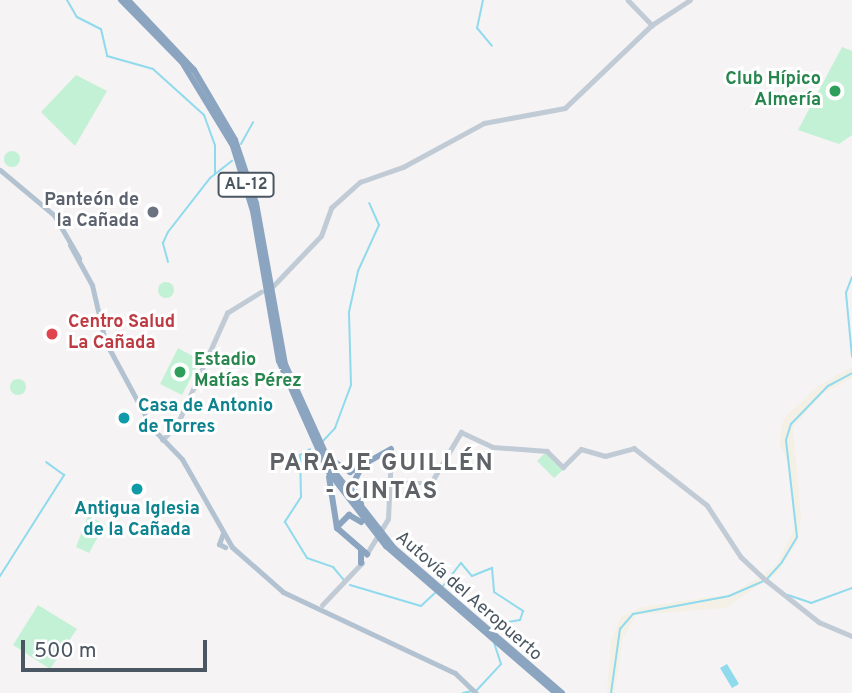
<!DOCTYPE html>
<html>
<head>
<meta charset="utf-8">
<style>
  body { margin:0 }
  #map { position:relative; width:852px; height:693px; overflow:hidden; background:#f5f3f3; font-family:Overpass,sans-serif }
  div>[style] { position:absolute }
  .green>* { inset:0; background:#c3f1d5 }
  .round { border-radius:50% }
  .sand>* { inset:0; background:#f5f0e5 }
  .water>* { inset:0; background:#90daee }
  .stream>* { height:2px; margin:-1px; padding:0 1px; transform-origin:1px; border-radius:1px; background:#90daee }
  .secondary>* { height:4.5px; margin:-2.25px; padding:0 2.25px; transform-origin:2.25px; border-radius:2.25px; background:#c1cbd6 }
  .primary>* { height:5px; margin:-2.5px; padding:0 2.5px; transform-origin:2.5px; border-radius:2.5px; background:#b3c2d1 }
  .highway>* { height:6px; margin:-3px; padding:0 3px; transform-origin:3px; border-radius:3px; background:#8ba5c1 }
  .dots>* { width:19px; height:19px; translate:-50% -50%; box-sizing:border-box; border:4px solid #fff; border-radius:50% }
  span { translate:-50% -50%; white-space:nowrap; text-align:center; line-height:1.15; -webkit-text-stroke:6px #fff; paint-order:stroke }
  .shield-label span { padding:2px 5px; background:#fff; border:2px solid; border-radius:5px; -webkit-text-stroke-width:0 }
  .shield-label { font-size:16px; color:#4a5661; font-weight:700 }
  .leisure-label { font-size:18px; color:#27864d; font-weight:700 }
  .right { translate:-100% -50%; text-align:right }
  .left { translate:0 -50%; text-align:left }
  .worship-label { font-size:18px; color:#5b616d; font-weight:700 }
  .health-label { font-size:18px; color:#be3a42; font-weight:700 }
  .culture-label { font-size:18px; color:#0d838f; font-weight:700 }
  .street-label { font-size:18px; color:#4a5661 }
  .district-label { font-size:24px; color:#5f6368; font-weight:700; letter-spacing:2px }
  .scale { position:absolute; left:21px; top:640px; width:186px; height:32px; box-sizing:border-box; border:4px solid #4a5661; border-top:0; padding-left:9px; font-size:21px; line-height:24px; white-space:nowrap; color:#4a5661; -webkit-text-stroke:5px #fff; paint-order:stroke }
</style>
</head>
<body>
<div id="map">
  <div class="green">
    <div style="clip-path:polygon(842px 47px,852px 51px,852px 135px,839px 144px,798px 130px)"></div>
    <div style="clip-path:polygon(76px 75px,107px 91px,75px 146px,41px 112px)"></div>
    <div class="round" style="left:4px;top:151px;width:16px;height:16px"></div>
    <div class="round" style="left:158px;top:282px;width:16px;height:16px"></div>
    <div style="clip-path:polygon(178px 348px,200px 360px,182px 395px,160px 384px)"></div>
    <div class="round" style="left:10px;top:379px;width:16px;height:16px"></div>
    <div style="clip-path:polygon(546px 452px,564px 469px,554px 478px,537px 461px)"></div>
    <div style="clip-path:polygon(88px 516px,105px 524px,89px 553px,76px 547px)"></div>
    <div style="clip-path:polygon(38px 605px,77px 629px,50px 669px,13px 645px)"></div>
  </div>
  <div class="sand">
    <div style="clip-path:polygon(852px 367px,852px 378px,823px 393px,793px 427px,801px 519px,797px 543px,776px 574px,725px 608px,636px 615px,623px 638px,614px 693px,607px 693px,611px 640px,621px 617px,642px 607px,732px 594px,775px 567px,794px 529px,789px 462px,779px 444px,784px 418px,818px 386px)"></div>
  </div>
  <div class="water">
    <div style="clip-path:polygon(727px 664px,739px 684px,732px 688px,720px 668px)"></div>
  </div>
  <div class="stream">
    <div style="left:67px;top:0;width:20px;rotate:60deg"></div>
    <div style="left:77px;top:17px;width:27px;rotate:27deg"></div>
    <div style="left:101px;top:29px;width:28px;rotate:77deg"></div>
    <div style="left:107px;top:56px;width:48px;rotate:15.8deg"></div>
    <div style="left:153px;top:69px;width:69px;rotate:42deg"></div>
    <div style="left:204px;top:115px;width:32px;rotate:70deg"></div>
    <div style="left:215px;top:145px;width:29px;rotate:90deg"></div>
    <div style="left:483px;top:0;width:29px;rotate:102deg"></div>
    <div style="left:477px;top:28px;width:23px;rotate:50deg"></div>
    <div style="left:241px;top:144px;width:25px;rotate:-61deg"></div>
    <div style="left:168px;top:262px;width:20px;rotate:-105deg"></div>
    <div style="left:163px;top:243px;width:12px;rotate:-66deg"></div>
    <div style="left:168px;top:232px;width:68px;rotate:-52.1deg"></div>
    <div style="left:210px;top:178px;width:28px;rotate:-38deg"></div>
    <div style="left:852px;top:277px;width:17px;rotate:111deg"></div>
    <div style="left:846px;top:293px;width:64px;rotate:84.6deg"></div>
    <div style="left:323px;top:441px;width:18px;rotate:-47deg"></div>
    <div style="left:335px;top:428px;width:46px;rotate:-69.6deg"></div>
    <div style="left:351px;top:385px;width:73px;rotate:-91.6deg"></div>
    <div style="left:349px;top:312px;width:42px;rotate:-77.6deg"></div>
    <div style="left:358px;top:271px;width:51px;rotate:-65.5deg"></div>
    <div style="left:379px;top:225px;width:24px;rotate:-114deg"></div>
    <div style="left:310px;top:449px;width:12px;rotate:149deg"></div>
    <div style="left:300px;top:455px;width:42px;rotate:88.6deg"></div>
    <div style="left:301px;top:497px;width:30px;rotate:123deg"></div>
    <div style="left:285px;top:522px;width:42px;rotate:58.6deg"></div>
    <div style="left:307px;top:558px;width:28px;rotate:19deg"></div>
    <div style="left:333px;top:567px;width:17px;rotate:50deg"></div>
    <div style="left:0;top:576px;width:120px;rotate:-57.6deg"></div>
    <div style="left:64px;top:475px;width:22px;rotate:-144deg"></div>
    <div style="left:350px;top:585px;width:74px;rotate:16.5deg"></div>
    <div style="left:421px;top:606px;width:19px;rotate:-43deg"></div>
    <div style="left:443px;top:586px;width:29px;rotate:-52deg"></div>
    <div style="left:461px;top:563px;width:17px;rotate:50deg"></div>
    <div style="left:472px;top:576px;width:22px;rotate:-22deg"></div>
    <div style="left:492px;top:568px;width:24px;rotate:85deg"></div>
    <div style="left:494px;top:592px;width:35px;rotate:33deg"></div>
    <div style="left:523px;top:611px;width:9px;rotate:108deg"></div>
    <div style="left:520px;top:620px;width:18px;rotate:171deg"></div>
    <div style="left:502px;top:623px;width:9px;rotate:84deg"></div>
    <div style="left:788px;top:595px;width:24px;rotate:19deg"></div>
    <div style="left:811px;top:603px;width:44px;rotate:-20.1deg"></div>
    <div style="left:476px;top:691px;width:37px;rotate:-47deg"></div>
    <div style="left:501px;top:664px;width:23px;rotate:-108deg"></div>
    <div style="left:463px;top:693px;width:9px;rotate:-13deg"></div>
    <div style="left:611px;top:693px;width:65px;rotate:-82deg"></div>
    <div style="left:620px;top:629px;width:20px;rotate:-49deg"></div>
    <div style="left:633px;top:614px;width:98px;rotate:-10.6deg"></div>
    <div style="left:729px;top:596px;width:40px;rotate:-23.4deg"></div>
    <div style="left:766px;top:580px;width:24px;rotate:-48deg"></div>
    <div style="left:782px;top:562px;width:29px;rotate:-59deg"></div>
    <div style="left:797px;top:537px;width:98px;rotate:-96.5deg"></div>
    <div style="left:786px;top:440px;width:17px;rotate:-73deg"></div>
    <div style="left:791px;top:424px;width:53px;rotate:-45.8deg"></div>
    <div style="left:828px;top:386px;width:27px;rotate:-28deg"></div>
  </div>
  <div class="secondary">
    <div style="left:628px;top:0;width:35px;rotate:46deg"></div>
    <div style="left:273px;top:286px;width:69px;rotate:-46.2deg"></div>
    <div style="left:321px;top:236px;width:30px;rotate:-70deg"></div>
    <div style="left:331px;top:208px;width:39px;rotate:-42deg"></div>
    <div style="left:360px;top:182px;width:46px;rotate:-19.2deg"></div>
    <div style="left:403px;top:167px;width:92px;rotate:-28.5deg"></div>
    <div style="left:484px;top:123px;width:82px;rotate:-10.5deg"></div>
    <div style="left:565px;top:108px;width:120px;rotate:-43.7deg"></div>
    <div style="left:652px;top:25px;width:45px;rotate:-33.3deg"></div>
    <div style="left:162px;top:440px;width:21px;rotate:-45deg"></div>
    <div style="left:177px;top:425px;width:123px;rotate:-65.9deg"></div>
    <div style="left:227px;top:313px;width:40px;rotate:-32deg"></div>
    <div style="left:390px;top:483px;width:41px"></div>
    <div style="left:431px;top:483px;width:59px;rotate:-59.5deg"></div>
    <div style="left:461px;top:432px;width:35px;rotate:25deg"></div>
    <div style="left:493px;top:447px;width:54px;rotate:4.2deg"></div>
    <div style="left:547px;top:451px;width:23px;rotate:45deg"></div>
    <div style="left:563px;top:467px;width:25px;rotate:-45deg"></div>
    <div style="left:581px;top:449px;width:25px;rotate:16deg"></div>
    <div style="left:605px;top:456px;width:30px;rotate:-15deg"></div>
    <div style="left:634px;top:448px;width:93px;rotate:38deg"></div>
    <div style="left:707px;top:505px;width:62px;rotate:56.8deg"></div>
    <div style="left:741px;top:557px;width:34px;rotate:43deg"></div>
    <div style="left:766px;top:580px;width:68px;rotate:38.4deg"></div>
    <div style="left:819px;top:622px;width:36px;rotate:23deg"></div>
    <div style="left:366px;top:555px;width:42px;rotate:-58.6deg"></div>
    <div style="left:388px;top:519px;width:65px;rotate:-87.4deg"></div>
    <div style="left:322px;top:605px;width:58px;rotate:-46.4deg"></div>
  </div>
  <div class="primary">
    <div style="left:0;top:170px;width:70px;rotate:39.8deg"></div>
    <div style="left:54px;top:215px;width:50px;rotate:59.8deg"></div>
    <div style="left:70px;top:245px;width:46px;rotate:61.2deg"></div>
    <div style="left:92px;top:285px;width:57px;rotate:76.9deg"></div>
    <div style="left:105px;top:341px;width:99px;rotate:61.6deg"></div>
    <div style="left:152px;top:428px;width:43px;rotate:45.9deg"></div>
    <div style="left:182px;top:459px;width:101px;rotate:60.4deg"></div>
    <div style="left:232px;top:547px;width:68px;rotate:41.4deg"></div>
    <div style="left:283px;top:592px;width:190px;rotate:25.2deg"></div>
    <div style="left:455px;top:673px;width:29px;rotate:44deg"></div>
    <div style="left:223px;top:533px;width:12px;rotate:110deg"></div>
    <div style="left:219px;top:544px;width:7px;rotate:27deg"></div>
  </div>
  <div class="highway">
    <div style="left:121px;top:0;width:87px;rotate:45.5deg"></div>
    <div style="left:182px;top:62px;width:98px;rotate:58.7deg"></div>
    <div style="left:233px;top:146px;width:68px;rotate:72.9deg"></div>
    <div style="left:253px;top:211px;width:152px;rotate:80.2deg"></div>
    <div style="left:279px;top:361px;width:120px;rotate:66deg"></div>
    <div style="left:328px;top:471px;width:95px;rotate:52.3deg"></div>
    <div style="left:386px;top:546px;width:225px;rotate:40.9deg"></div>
    <div style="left:128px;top:0;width:96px;rotate:46.7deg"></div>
    <div style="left:194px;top:70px;width:81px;rotate:59.6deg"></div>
    <div style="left:235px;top:140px;width:66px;rotate:71.6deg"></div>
    <div style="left:256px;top:203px;width:164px;rotate:79.8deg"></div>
    <div style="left:285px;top:364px;width:116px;rotate:65.6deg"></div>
    <div style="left:333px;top:470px;width:99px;rotate:52deg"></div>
    <div style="left:394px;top:548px;width:222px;rotate:40.8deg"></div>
    <div style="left:330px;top:459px;width:24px;rotate:33deg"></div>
    <div style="left:350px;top:472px;width:47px;rotate:-29.3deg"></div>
    <div style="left:360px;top:470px;width:18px;rotate:117deg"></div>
    <div style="left:352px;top:486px;width:20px;rotate:63deg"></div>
    <div style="left:329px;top:477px;width:52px;rotate:81.1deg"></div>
    <div style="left:337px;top:528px;width:40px;rotate:41deg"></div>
    <div style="left:338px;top:526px;width:16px;rotate:-45deg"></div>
    <div style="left:349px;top:515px;width:14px;rotate:30deg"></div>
    <div style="left:361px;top:551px;width:12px;rotate:90deg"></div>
  </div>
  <div class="dots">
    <div style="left:835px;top:91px;background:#2e9e5b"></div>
    <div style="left:153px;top:212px;background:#6b7280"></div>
    <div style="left:52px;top:334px;background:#e0444e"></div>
    <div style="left:180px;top:372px;background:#2e9e5b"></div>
    <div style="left:124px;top:418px;background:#0f9aa8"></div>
    <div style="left:137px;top:489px;background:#0f9aa8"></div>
  </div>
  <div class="shield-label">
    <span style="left:246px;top:185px">AL-12</span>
  </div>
  <div class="leisure-label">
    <span class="right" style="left:821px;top:91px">Club Hípico<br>Almería</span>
    <span class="left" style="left:194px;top:372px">Estadio<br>Matías Pérez</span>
  </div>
  <div class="worship-label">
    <span class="right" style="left:139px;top:212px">Panteón de<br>la Cañada</span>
  </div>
  <div class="health-label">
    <span class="left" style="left:68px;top:334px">Centro Salud<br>La Cañada</span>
  </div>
  <div class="culture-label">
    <span class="left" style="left:138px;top:418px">Casa de Antonio<br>de Torres</span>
    <span style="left:137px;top:521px">Antigua Iglesia<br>de la Cañada</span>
  </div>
  <div class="street-label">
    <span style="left:468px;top:597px;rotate:41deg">Autovía del Aeropuerto</span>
  </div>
  <div class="district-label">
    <span style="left:382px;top:479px">PARAJE GUILLÉN<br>- CINTAS</span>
  </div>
  <div class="scale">500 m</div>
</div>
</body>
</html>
